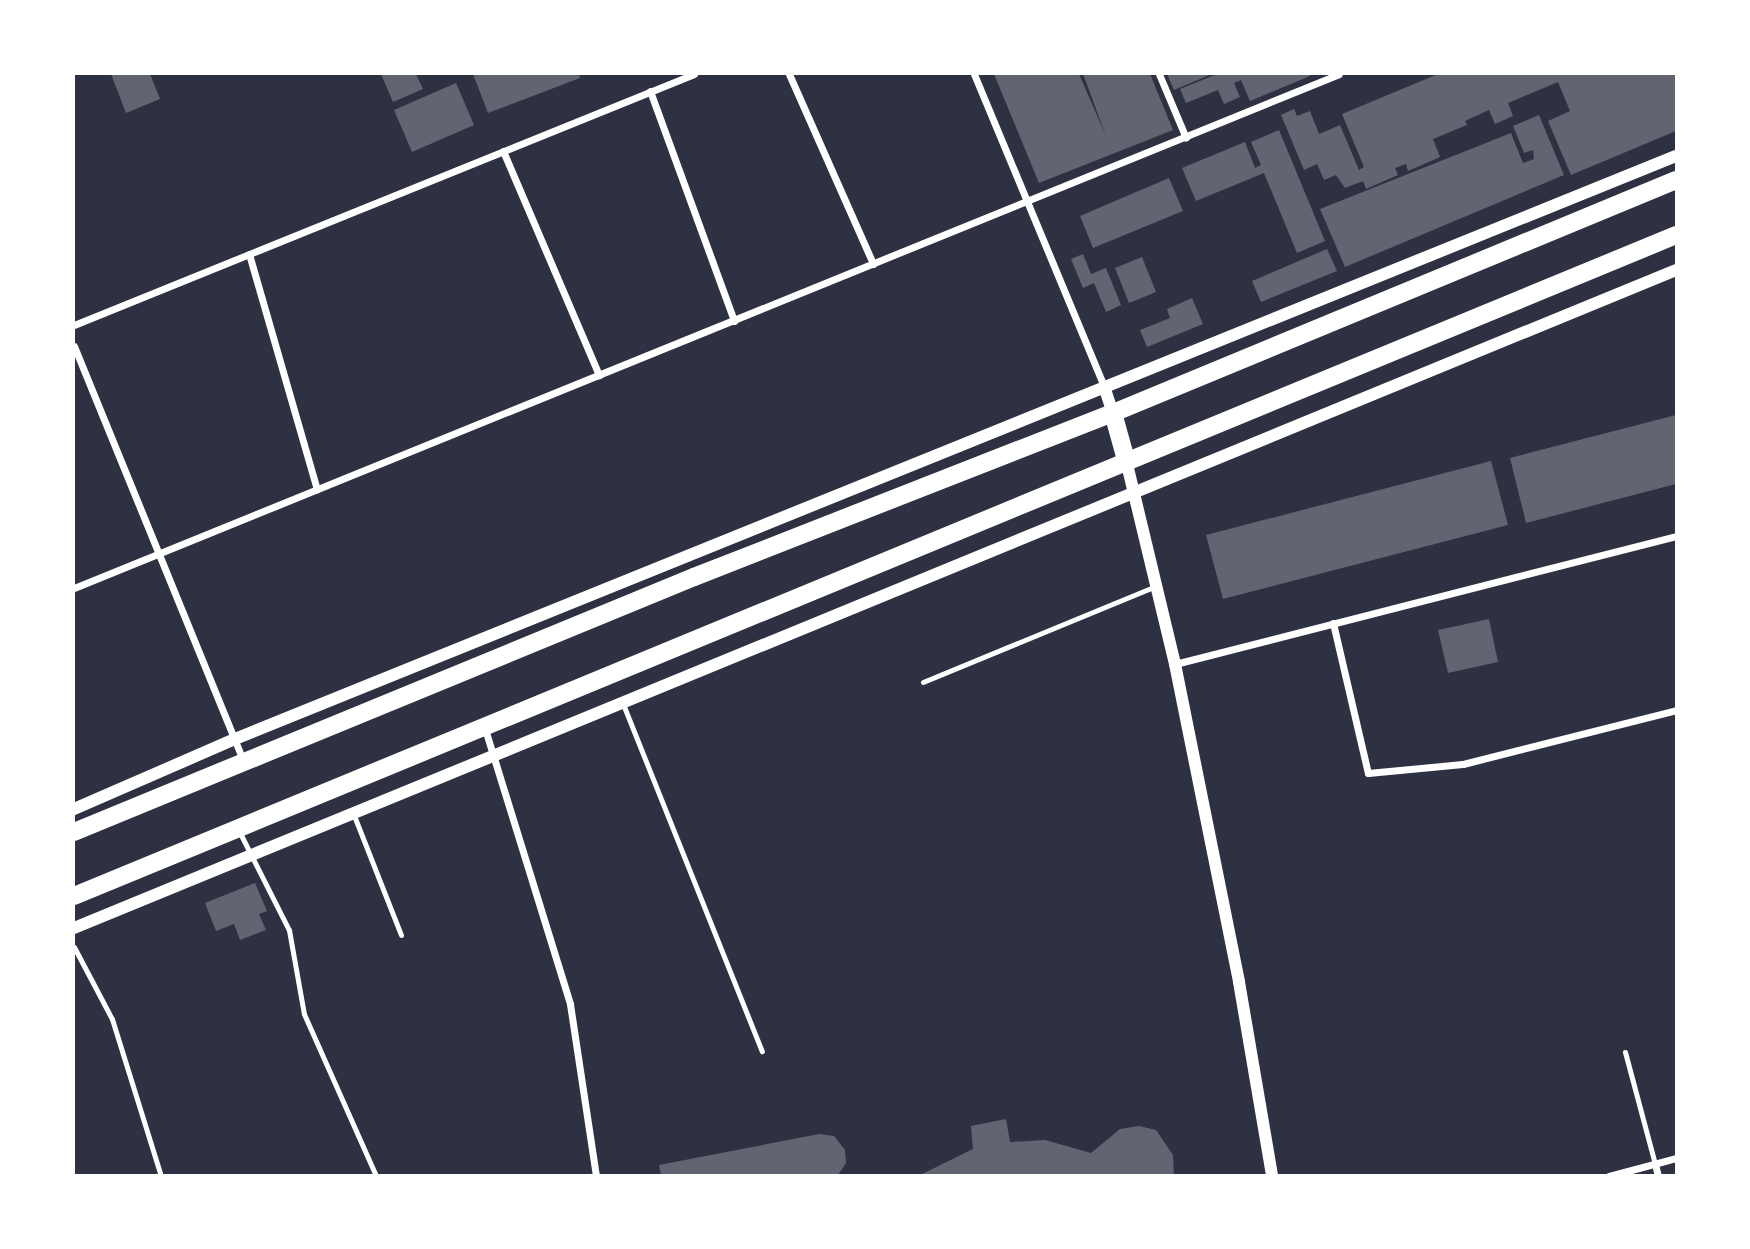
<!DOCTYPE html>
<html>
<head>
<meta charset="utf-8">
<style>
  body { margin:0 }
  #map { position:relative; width:1750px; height:1249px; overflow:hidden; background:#2d3142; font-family:Georgia,serif }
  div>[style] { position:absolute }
  .building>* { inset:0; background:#626471 }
  .service>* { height:5px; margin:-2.5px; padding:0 2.5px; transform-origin:2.5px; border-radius:2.5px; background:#fff }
  .minor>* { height:7px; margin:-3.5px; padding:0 3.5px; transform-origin:3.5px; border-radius:3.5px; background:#fff }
  .tertiary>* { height:12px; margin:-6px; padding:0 6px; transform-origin:6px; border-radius:6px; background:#fff }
  .trunk>* { height:18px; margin:-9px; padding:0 9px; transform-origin:9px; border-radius:9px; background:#fff }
  span { translate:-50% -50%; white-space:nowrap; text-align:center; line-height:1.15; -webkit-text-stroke:7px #fff; paint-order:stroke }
  .frame { position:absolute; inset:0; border:75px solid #fff; pointer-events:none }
</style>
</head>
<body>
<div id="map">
  <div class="building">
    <div style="clip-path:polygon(111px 74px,150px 74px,160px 99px,126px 113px)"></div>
    <div style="clip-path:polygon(381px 74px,416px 74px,423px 89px,393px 102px)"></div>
    <div style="clip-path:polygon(473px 74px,579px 74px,580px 78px,488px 113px)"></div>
    <div style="clip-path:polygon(994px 74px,1079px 74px,1106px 136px,1083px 74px,1150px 74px,1173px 130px,1039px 183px)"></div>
    <div style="clip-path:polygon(1167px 74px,1212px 74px,1174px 90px)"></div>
    <div style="clip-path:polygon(1217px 74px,1309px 74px,1310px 76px,1250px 101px,1241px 80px,1234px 83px,1240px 97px,1224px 104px,1218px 90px,1186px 103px,1180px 89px)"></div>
    <div style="clip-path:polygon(1438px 74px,1676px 74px,1676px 131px,1571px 175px,1548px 121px,1570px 111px,1558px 82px,1508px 103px,1513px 116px,1495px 124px,1489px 110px,1465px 121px,1467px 125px,1433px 139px,1440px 157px,1408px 171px,1406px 164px,1395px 168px,1398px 175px,1366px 189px,1363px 181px,1345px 188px,1336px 175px,1324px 180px,1317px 164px,1304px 170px,1281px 115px,1294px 109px,1297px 116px,1310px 111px,1319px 134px,1340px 125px,1359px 170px,1364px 167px,1342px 114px)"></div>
    <div style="clip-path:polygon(456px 83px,474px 125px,412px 152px,394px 110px)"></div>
    <div style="clip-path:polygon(1539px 115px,1564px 175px,1345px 267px,1320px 209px,1511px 133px,1523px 163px,1534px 159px,1533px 150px,1524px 153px,1513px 126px)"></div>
    <div style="clip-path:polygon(1279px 130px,1325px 241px,1297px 253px,1264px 173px,1196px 201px,1182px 168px,1245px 142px,1255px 168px,1261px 165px,1251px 142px)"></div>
    <div style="clip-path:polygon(1169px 178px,1183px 211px,1093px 248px,1080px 216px)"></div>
    <div style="clip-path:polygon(1327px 249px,1337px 271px,1261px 302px,1252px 281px)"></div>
    <div style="clip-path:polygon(1083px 254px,1091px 274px,1106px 268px,1121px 305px,1106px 312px,1094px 283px,1083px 288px,1071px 259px)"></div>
    <div style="clip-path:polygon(1142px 257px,1156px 292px,1129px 303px,1115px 268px)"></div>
    <div style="clip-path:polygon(1192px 298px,1203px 324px,1147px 347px,1140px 330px,1170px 318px,1167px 309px)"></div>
    <div style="clip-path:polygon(1676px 415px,1676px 484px,1526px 523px,1510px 458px)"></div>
    <div style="clip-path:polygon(1491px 461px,1508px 525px,1223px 599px,1206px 535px)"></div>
    <div style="clip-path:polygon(1489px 619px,1498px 662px,1448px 673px,1438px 630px)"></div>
    <div style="clip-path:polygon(255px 883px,267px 911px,259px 914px,266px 930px,240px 940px,234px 924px,216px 931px,205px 903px)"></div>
    <div style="clip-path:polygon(1006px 1119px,1010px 1142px,1045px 1140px,1091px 1153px,1120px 1129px,1139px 1126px,1156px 1130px,1173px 1155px,1174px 1175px,920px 1175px,973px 1149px,971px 1126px)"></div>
    <div style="clip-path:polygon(819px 1134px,834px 1136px,845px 1150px,846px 1163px,838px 1175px,661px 1175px,659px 1165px)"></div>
  </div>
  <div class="service">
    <div style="left:923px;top:682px;width:252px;rotate:-22.4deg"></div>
    <div style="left:623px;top:704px;width:374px;rotate:68.2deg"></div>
    <div style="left:353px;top:813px;width:131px;rotate:68.5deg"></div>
    <div style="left:240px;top:833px;width:109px;rotate:63.2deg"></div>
    <div style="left:289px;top:930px;width:85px;rotate:79.9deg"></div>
    <div style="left:304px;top:1014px;width:177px;rotate:66deg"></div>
    <div style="left:74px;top:947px;width:81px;rotate:62.2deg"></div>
    <div style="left:112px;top:1019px;width:164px;rotate:72.7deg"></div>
    <div style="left:1625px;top:1052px;width:116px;rotate:75deg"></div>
  </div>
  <div class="minor">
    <div style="left:789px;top:74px;width:208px;rotate:66.1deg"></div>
    <div style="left:974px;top:74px;width:338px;rotate:67.4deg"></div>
    <div style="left:1159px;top:74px;width:69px;rotate:67.1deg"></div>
    <div style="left:650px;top:91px;width:245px;rotate:69.9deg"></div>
    <div style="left:503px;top:151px;width:244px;rotate:66.8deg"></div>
    <div style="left:249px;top:254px;width:245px;rotate:73.9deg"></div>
    <div style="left:74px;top:325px;width:669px;rotate:-22.04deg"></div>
    <div style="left:74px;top:346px;width:449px;rotate:67.8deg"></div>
    <div style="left:74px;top:588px;width:1365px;rotate:-22.11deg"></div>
    <div style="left:1333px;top:623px;width:154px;rotate:76.9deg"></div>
    <div style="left:1368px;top:773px;width:95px;rotate:-5.4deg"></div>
    <div style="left:1463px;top:764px;width:220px;rotate:-14.2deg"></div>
    <div style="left:1175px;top:664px;width:517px;rotate:-14.33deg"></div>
    <div style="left:485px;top:729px;width:288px;rotate:72.8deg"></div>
    <div style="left:570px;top:1004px;width:174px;rotate:81.4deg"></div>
    <div style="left:1655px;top:1164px;width:12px;rotate:76deg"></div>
    <div style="left:1609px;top:1176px;width:69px;rotate:-15deg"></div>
  </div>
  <div class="tertiary">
    <div style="left:1104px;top:386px;width:28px;rotate:72deg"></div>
    <div style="left:1126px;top:460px;width:210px;rotate:76.5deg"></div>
    <div style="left:1175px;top:664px;width:324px;rotate:78.6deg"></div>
    <div style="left:1239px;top:982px;width:197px;rotate:80.3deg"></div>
    <div style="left:74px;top:809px;width:176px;rotate:-23.5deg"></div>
    <div style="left:235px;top:739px;width:1554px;rotate:-22.03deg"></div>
    <div style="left:74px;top:928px;width:1732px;rotate:-22.33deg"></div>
  </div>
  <div class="trunk">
    <div style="left:1113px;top:413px;width:49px;rotate:74.5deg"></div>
    <div style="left:74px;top:832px;width:670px;rotate:-22.36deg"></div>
    <div style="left:694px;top:577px;width:450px;rotate:-21.4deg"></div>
    <div style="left:1113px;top:413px;width:609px;rotate:-22.48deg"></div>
    <div style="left:74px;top:896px;width:1733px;rotate:-22.42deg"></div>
  </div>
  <div class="frame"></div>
</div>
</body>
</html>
